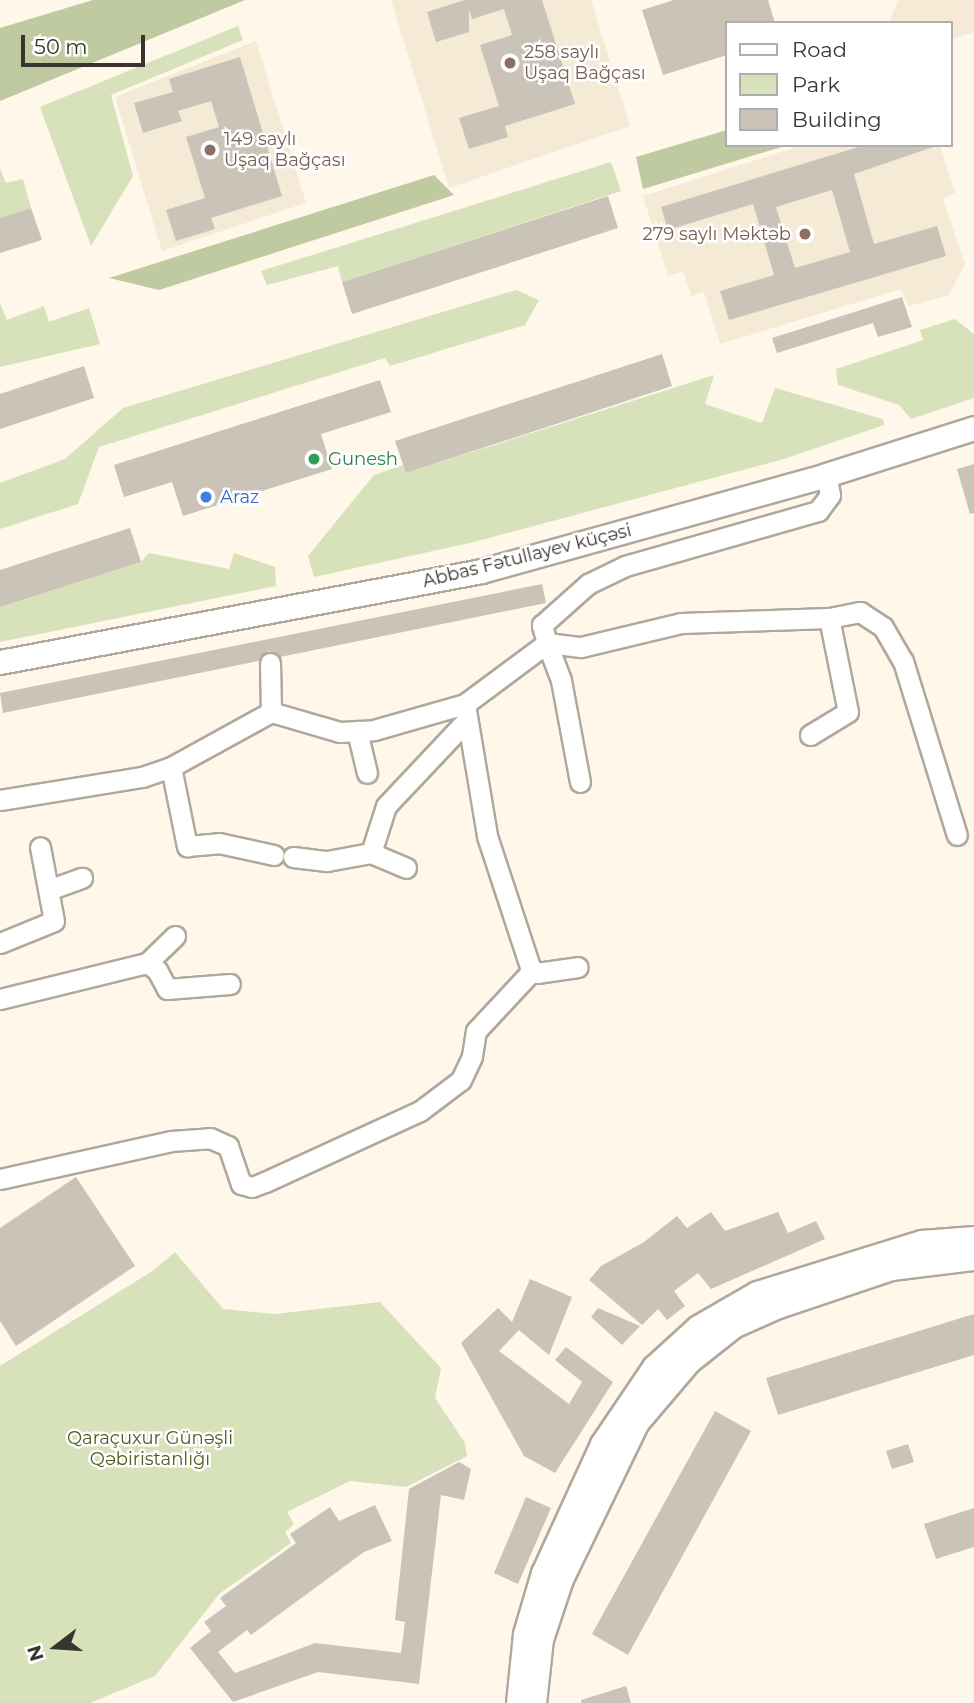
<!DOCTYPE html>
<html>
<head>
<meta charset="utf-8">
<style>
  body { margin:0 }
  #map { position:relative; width:974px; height:1703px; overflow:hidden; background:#fff7ea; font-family:Montserrat,sans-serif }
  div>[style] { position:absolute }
  .built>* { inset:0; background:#f5ead6 }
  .green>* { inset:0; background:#d7e1ba }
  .forest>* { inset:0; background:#bfcaa1 }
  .building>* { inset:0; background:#cac3b7 }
  .roads { filter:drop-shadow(2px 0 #afa89b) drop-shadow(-2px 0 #afa89b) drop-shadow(0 2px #afa89b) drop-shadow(0 -2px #afa89b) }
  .minor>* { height:19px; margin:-9.5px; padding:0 9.5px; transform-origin:9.5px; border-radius:9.5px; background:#fff }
  .major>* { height:23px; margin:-11.5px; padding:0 11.5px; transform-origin:11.5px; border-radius:11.5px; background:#fff }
  .dots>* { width:19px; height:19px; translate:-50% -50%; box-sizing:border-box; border:4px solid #fff; border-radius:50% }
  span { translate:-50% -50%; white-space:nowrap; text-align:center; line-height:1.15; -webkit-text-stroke:5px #fff; paint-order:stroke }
  .education-label { font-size:18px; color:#785e54 }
  .left { translate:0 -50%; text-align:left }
  .right { translate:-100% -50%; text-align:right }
  .leisure-label { font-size:18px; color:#27864d }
  .shop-label { font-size:18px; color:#366cbe }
  .street-label { font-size:18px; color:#383530 }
  .park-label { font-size:18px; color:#515d1f }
  .legend { position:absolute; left:725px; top:21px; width:228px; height:126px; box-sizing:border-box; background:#fff; border:2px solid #afaeac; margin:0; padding:9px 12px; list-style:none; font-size:21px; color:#383530 }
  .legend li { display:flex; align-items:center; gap:14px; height:35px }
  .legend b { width:35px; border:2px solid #afaeac }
  .north { position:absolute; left:21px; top:1612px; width:70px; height:70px; -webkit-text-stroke:5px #fff; paint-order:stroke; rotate:253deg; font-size:19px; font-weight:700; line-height:28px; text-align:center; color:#383530 }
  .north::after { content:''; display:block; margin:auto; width:24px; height:32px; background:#383530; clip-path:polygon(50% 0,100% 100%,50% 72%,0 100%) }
  .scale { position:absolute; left:21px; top:35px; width:124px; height:32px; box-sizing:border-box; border:4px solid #383530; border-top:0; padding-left:9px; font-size:21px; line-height:24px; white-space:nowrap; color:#383530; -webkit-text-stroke:5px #fff; paint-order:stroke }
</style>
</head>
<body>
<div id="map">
  <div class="built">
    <div style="clip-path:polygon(391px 0,591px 0,630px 126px,449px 188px)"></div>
    <div style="clip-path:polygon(898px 0,974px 0,974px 32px,951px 39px,951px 23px,889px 23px)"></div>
    <div style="clip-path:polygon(256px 41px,306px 203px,162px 251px,115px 97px)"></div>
    <div style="clip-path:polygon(803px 145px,940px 145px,955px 193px,943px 199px,965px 264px,949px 295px,909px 306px,901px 289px,720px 344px,704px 292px,691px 296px,683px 272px,668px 276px,643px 196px)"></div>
  </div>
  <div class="green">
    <div style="clip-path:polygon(238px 26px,243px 40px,111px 95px,133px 176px,91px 246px,40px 107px)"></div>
    <div style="clip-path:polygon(611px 162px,621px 191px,342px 282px,338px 266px,267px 285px,261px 271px)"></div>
    <div style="clip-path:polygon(0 169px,6px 183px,23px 179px,31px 208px,0 218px)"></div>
    <div style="clip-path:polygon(516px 290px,539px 300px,525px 325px,390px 366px,385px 358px,99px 447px,78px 504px,0 529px,0 483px,65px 459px,123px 408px)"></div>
    <div style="clip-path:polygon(0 304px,7px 320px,44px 306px,49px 322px,89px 308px,100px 344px,0 367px)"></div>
    <div style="clip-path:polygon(955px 319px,974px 334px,974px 398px,911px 419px,899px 405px,838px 385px,836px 369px,923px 340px,920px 330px)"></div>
    <div style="clip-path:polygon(714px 375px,705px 404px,762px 423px,775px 388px,883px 419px,884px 425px,784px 459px,474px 542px,314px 577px,308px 556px,374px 475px,403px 465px,406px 473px)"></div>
    <div style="clip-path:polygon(149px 553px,229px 569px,234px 553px,275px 567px,276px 586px,0 642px,0 607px,141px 562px)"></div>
    <div style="clip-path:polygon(175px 1252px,223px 1309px,275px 1314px,380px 1302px,441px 1368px,435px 1398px,465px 1443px,467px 1456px,406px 1487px,350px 1481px,287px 1512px,294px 1524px,285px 1532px,291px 1543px,219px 1594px,155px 1676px,90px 1703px,0 1703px,0 1366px,154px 1270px)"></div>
  </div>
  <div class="forest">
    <div style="clip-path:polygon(93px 0,245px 0,0 101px,0 28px)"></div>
    <div style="clip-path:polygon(727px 130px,727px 145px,788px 145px,643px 189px,636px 157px)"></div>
    <div style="clip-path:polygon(434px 175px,454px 195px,159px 290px,109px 278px)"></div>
  </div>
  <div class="building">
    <div style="clip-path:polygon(465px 0,542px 0,575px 104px,505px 126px,508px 137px,469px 149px,459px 118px,499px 106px,480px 45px,512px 35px,504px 9px,472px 19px,469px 9px,469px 32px,436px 42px,427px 12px)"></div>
    <div style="clip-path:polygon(674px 0,768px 0,775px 23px,727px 23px,727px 55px,663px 75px,642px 10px)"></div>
    <div style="clip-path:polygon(240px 57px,282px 196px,211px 218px,215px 229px,176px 241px,166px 210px,205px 198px,186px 137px,219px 127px,211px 101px,178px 111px,182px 121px,143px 133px,134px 103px,173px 92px,169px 79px)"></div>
    <div style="clip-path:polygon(evenodd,865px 145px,939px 145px,854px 174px,874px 244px,937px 226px,946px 256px,729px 320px,720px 291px,774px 275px,753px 204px,668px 230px,661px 207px,865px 145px,832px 190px,850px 252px,795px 268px,776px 207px,832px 190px)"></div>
    <div style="clip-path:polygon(608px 196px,618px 228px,352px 314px,342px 282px)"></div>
    <div style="clip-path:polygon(31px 208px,42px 240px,0 253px,0 218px)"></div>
    <div style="clip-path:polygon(902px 297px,912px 327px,878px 337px,873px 323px,777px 353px,772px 338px)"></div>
    <div style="clip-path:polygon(662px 354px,672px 386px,406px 473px,395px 441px)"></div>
    <div style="clip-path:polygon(84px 366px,94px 398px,0 429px,0 394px)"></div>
    <div style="clip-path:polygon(380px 380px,391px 412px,321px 434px,332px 469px,183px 516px,172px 482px,124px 497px,114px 465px)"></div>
    <div style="clip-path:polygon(974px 464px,974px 513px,970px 514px,957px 469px)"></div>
    <div style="clip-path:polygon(130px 528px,141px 562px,0 607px,0 570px)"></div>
    <div style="clip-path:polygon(542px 584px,546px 603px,280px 657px,269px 651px,258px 661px,3px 713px,0 693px)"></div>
    <div style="clip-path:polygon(76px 1177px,135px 1266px,16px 1346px,0 1321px,0 1228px)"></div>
    <div style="clip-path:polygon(711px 1212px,725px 1231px,778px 1212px,788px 1233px,816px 1221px,825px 1239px,711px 1289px,698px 1273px,674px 1291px,685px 1306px,667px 1320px,658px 1309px,642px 1325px,589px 1280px,601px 1266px,644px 1242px,677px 1216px,687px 1228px)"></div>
    <div style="clip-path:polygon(530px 1279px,572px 1297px,549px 1355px,519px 1330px,499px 1351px,569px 1404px,582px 1382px,555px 1360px,566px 1347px,613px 1382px,555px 1473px,524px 1456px,461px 1343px,498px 1308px,512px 1322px)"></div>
    <div style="clip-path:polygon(598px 1308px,640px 1326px,622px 1345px,591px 1317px)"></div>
    <div style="clip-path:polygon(974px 1314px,974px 1355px,778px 1415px,766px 1378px)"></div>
    <div style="clip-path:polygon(715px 1411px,751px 1431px,628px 1655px,592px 1634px)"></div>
    <div style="clip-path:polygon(908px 1444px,914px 1462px,892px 1469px,886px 1451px)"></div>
    <div style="clip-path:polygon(459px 1462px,471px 1469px,464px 1500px,441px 1495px,419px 1684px,318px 1672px,233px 1702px,190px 1648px,211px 1631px,204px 1622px,226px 1606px,220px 1598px,296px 1543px,290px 1534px,330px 1507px,339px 1521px,375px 1505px,392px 1541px,364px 1552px,251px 1635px,247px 1630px,218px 1652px,235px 1673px,315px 1643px,401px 1653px,405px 1622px,395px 1620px,409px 1489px)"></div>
    <div style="clip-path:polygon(526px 1497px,551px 1508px,518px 1584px,494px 1573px)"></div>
    <div style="clip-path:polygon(974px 1508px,974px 1547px,936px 1559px,924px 1524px)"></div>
    <div style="clip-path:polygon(626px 1686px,631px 1703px,581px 1703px,581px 1700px)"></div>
  </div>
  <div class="roads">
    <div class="minor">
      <div style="left:270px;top:663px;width:49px;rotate:88.8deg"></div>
      <div style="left:465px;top:704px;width:134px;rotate:80.5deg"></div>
      <div style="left:487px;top:836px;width:138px;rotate:71.8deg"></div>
      <div style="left:530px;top:967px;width:9px;rotate:41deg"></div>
      <div style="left:537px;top:973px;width:41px;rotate:-8.3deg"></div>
      <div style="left:357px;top:731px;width:43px;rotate:76.6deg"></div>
      <div style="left:810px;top:735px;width:44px;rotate:-31.2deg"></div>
      <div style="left:848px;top:712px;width:96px;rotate:-101.4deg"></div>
      <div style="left:171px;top:767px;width:81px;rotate:78.6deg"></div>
      <div style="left:187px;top:846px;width:32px;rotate:-5deg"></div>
      <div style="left:219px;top:843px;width:56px;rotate:12.3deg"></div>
      <div style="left:580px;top:782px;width:104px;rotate:-100.6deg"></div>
      <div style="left:561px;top:680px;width:40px;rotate:-111deg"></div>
      <div style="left:547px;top:643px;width:34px;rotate:7deg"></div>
      <div style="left:581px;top:647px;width:103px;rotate:-13.5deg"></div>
      <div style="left:681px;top:623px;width:148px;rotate:-1.9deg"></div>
      <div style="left:829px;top:618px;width:32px;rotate:-11deg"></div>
      <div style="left:860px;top:612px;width:27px;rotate:33deg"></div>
      <div style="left:883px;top:627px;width:39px;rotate:60deg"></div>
      <div style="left:903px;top:661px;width:182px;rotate:72.8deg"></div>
      <div style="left:0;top:800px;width:144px;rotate:-9.2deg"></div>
      <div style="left:142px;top:777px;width:31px;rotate:-19deg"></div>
      <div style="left:171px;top:767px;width:114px;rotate:-28.8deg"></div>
      <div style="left:271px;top:712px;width:72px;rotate:16.2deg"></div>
      <div style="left:340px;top:732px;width:34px;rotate:-3deg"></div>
      <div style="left:374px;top:730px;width:95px;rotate:-15.9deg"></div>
      <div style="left:465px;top:704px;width:102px;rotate:-36.6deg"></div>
      <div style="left:547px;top:643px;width:19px;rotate:-106deg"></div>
      <div style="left:542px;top:625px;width:62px;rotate:-41.7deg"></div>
      <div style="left:588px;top:584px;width:41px;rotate:-25.9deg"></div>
      <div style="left:625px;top:566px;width:201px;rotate:-15.9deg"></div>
      <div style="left:818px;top:511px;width:20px;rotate:-53deg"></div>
      <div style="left:830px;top:495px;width:20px;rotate:-101deg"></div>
      <div style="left:371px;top:853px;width:49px;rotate:-72.3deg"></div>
      <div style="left:386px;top:806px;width:118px;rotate:-46.7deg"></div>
      <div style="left:293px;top:857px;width:34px;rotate:7deg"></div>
      <div style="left:327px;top:861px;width:45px;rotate:-10.3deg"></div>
      <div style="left:371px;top:853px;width:38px;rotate:23deg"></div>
      <div style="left:51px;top:889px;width:33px;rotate:-20deg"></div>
      <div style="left:0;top:943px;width:58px;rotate:-22.2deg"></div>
      <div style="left:54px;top:921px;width:75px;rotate:-100.7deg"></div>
      <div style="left:147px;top:963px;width:39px;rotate:-44deg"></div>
      <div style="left:0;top:999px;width:151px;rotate:-13.8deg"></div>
      <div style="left:147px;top:963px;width:12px;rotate:35deg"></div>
      <div style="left:157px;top:970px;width:21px;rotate:62deg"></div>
      <div style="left:167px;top:989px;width:63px;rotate:-4.5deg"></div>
      <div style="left:0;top:1179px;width:175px;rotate:-12.5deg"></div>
      <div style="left:171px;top:1141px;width:39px;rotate:-4deg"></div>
      <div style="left:210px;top:1138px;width:20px;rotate:24deg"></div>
      <div style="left:228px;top:1146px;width:40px;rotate:71.1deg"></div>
      <div style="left:241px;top:1184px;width:11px;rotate:15deg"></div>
      <div style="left:252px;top:1187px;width:14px;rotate:-21deg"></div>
      <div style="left:265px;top:1182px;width:170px;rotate:-24.6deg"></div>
      <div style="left:420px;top:1111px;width:51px;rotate:-37.1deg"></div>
      <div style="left:461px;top:1080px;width:26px;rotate:-65deg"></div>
      <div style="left:472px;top:1056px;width:25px;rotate:-81deg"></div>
      <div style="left:476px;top:1031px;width:82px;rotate:-47deg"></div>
    </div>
    <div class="major">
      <div style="left:0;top:662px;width:490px;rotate:-10.7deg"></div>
      <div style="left:481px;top:571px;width:358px;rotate:-15.5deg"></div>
      <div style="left:826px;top:475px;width:155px;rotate:-17.6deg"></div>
      <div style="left:518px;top:1703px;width:69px;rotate:-84.2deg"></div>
      <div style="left:525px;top:1634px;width:64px;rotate:-73.6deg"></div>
      <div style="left:543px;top:1573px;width:142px;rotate:-65.4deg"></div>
      <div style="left:602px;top:1444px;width:93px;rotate:-56deg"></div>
      <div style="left:654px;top:1367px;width:59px;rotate:-42.3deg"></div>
      <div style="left:698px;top:1327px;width:68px;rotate:-30deg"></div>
      <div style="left:757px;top:1293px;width:173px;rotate:-17.2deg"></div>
      <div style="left:922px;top:1242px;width:52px;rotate:-4.4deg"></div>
      <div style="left:534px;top:1703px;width:64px;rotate:-83.8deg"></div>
      <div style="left:541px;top:1639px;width:63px;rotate:-71.6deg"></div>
      <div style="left:561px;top:1579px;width:174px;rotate:-64.2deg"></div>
      <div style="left:637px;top:1422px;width:80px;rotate:-49.6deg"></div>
      <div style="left:689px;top:1361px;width:56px;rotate:-38.5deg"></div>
      <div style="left:733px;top:1326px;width:49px;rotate:-24deg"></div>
      <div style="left:778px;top:1306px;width:119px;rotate:-18.6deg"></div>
      <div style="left:891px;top:1268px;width:84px;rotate:-6.9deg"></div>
    </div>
  </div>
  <div class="dots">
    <div style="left:510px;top:63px;background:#8d6e63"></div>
    <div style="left:210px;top:150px;background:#8d6e63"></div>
    <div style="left:805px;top:234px;background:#8d6e63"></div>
    <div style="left:314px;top:459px;background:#2e9e5b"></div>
    <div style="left:206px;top:497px;background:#3f7fe0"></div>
  </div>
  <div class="education-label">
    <span class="left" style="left:524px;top:63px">258 saylı<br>Uşaq Bağçası</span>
    <span class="left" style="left:224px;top:150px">149 saylı<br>Uşaq Bağçası</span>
    <span class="right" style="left:791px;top:234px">279 saylı Məktəb</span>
  </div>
  <div class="leisure-label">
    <span class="left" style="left:328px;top:459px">Gunesh</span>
  </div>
  <div class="shop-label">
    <span class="left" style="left:220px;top:497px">Araz</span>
  </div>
  <div class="street-label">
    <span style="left:527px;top:556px;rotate:-14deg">Abbas Fətullayev küçəsi</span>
  </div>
  <div class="park-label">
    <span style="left:150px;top:1449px">Qaraçuxur Günəşli<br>Qəbiristanlığı</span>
  </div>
  <ul class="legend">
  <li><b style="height:9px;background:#fff"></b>Road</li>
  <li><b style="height:19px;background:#d7e1ba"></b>Park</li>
  <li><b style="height:19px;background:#cac3b7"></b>Building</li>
  </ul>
  <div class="north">N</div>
  <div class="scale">50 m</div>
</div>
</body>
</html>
